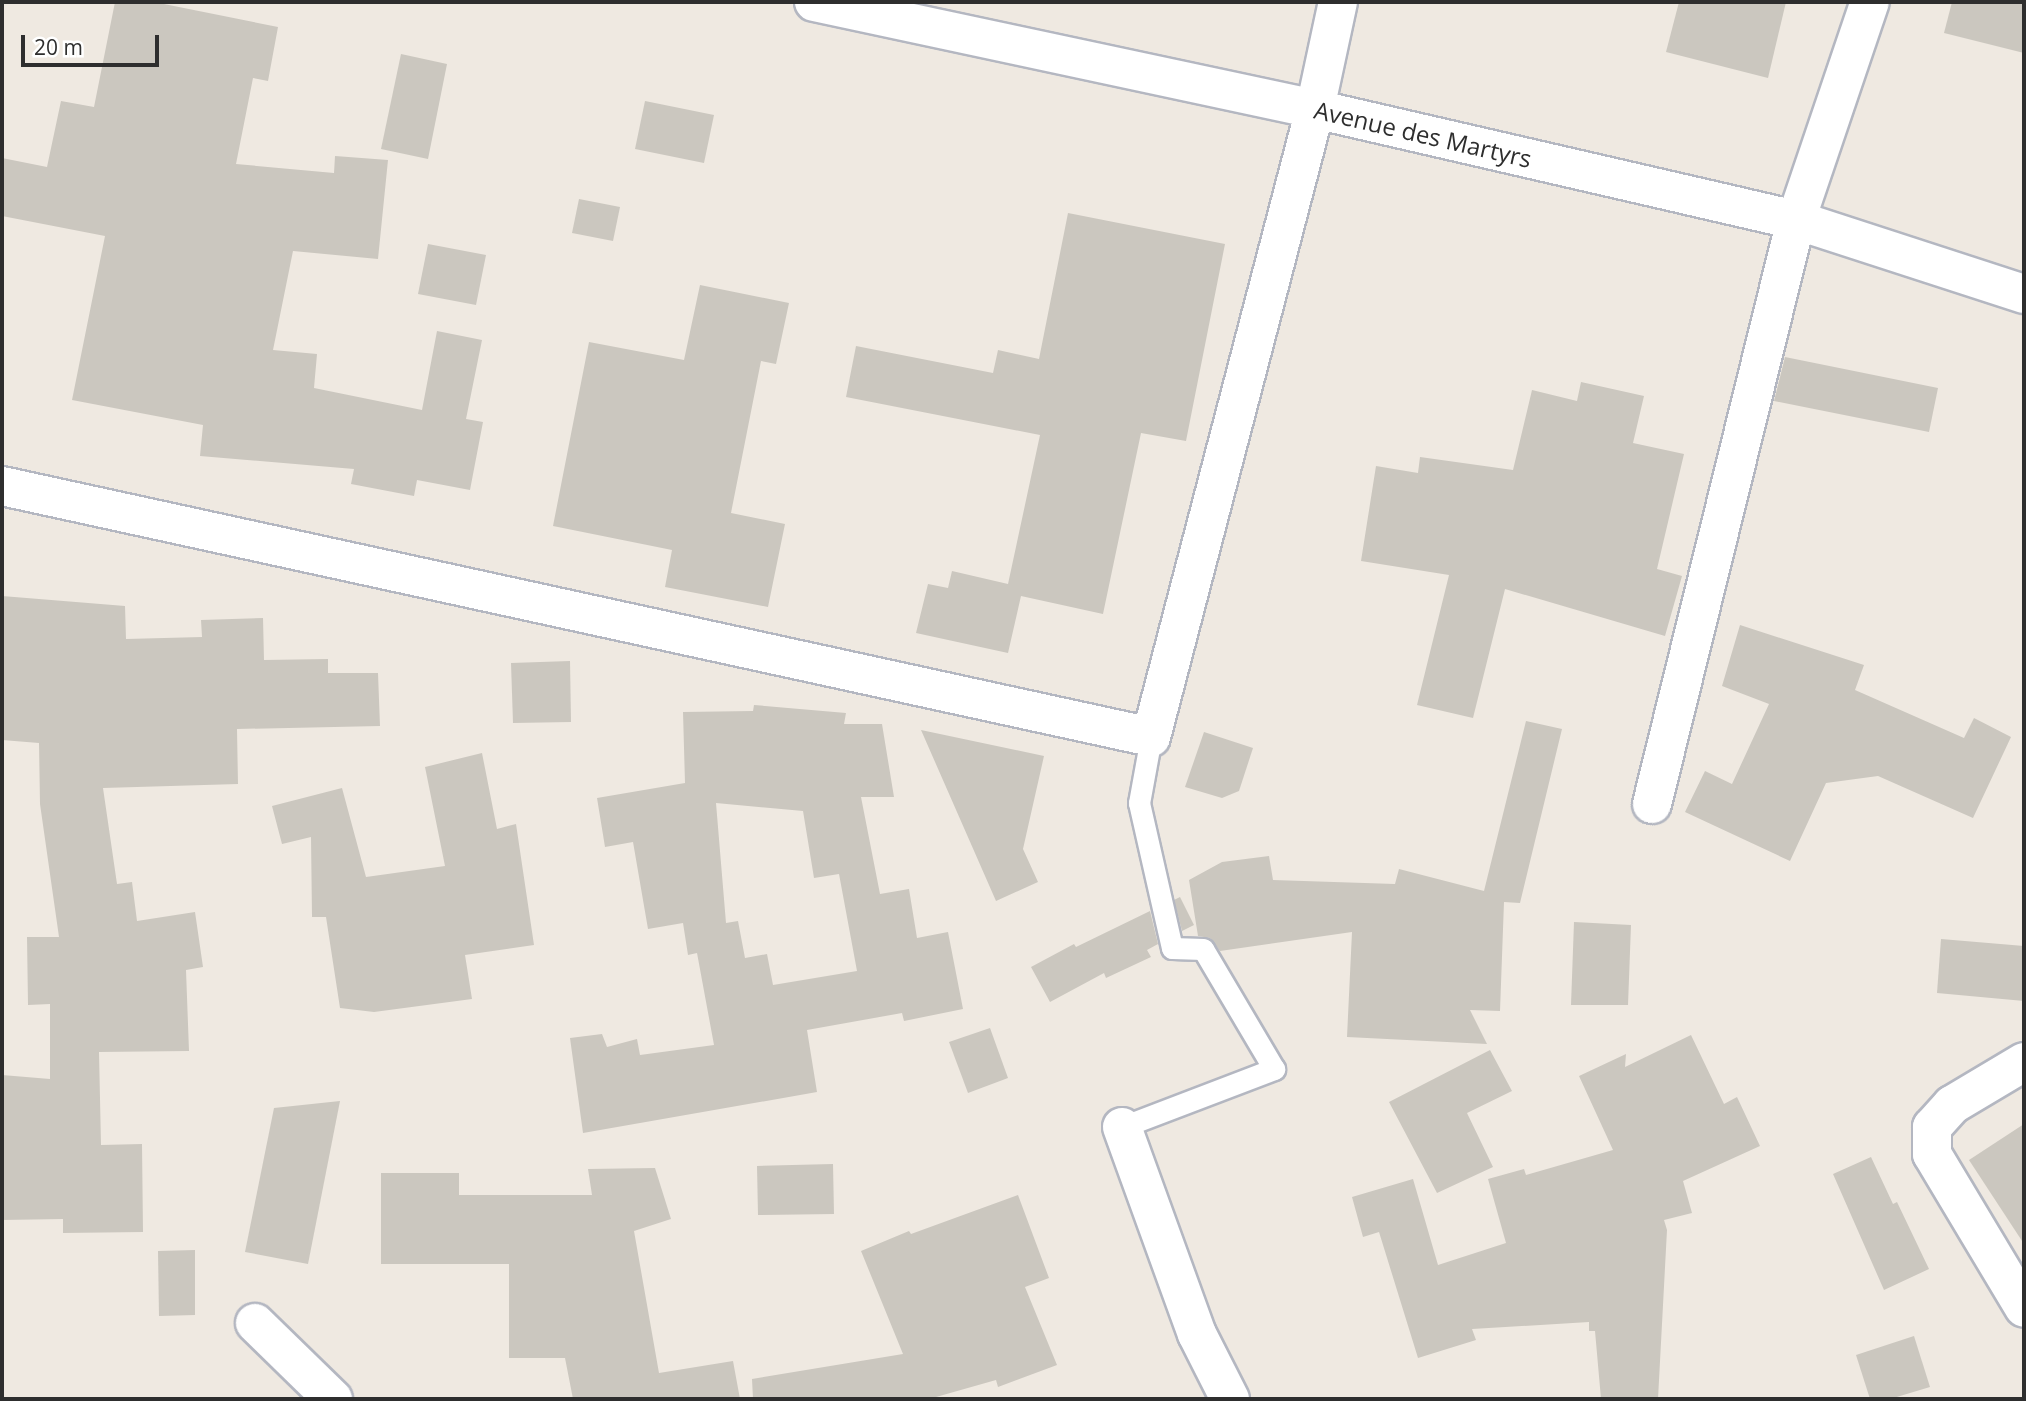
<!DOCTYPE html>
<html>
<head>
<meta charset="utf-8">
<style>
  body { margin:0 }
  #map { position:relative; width:2026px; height:1401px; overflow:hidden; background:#efe9e1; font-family:"Open Sans",sans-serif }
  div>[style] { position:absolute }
  .building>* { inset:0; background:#cbc7bf }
  .roads { filter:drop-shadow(2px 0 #b4b7c1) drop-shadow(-2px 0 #b4b7c1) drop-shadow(0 2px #b4b7c1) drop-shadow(0 -2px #b4b7c1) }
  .service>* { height:21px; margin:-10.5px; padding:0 10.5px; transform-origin:10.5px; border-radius:10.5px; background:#fff }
  .minor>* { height:38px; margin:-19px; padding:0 19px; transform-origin:19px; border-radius:19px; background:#fff }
  .secondary>* { height:38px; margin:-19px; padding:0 19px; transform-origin:19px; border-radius:19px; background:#fff }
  span { translate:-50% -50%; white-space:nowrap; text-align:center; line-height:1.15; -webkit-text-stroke:5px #fff; paint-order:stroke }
  .street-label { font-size:24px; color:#2e2e2e }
  .frame { position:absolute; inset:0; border:4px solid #2e2e2e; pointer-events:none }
  .scale { position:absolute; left:21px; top:35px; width:138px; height:32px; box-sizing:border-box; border:4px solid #2e2e2e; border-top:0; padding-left:9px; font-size:21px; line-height:24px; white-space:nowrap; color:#2e2e2e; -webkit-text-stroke:5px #fff; paint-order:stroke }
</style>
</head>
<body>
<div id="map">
  <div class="building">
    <div style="clip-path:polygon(115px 2px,154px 2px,278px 27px,268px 81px,253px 78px,236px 164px,334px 173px,335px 156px,388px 160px,378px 259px,293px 251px,273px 350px,317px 354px,314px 388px,422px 410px,437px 331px,482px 340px,466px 419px,483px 422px,470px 490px,417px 480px,414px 496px,351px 484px,354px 469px,200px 456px,203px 425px,72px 400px,105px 236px,2px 216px,2px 158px,47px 167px,61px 101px,94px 107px)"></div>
    <div style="clip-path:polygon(1679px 2px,1786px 2px,1768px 78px,1666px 52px)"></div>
    <div style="clip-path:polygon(1952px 2px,2024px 2px,2024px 53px,1944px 33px)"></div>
    <div style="clip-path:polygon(401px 54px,447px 64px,428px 159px,381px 149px)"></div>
    <div style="clip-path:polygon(645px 101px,714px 115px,704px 163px,635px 149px)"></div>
    <div style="clip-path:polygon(579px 199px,620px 207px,613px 241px,572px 233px)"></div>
    <div style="clip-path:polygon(1068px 213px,1225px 244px,1186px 441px,1141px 433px,1103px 614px,1021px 596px,1008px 653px,916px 633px,928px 584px,948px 588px,952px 571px,1008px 584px,1040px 435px,846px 397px,856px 346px,993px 373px,998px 350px,1039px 359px)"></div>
    <div style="clip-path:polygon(428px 244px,486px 255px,476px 305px,418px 294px)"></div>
    <div style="clip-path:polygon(700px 285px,789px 303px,776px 364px,761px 361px,731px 513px,785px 524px,768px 607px,665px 587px,672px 550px,553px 526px,589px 342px,684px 360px)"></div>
    <div style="clip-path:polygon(1785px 357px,1938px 388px,1929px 432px,1774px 401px)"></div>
    <div style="clip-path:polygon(1581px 382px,1644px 396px,1633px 443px,1684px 454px,1657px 569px,1682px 576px,1665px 636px,1505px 589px,1473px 718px,1417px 705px,1449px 575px,1361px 561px,1376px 466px,1418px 473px,1420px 457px,1513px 470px,1532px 390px,1577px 401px)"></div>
    <div style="clip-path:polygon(2px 596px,125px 606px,126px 639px,202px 637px,201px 620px,263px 618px,264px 660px,328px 659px,328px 673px,378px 673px,380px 726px,237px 729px,238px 784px,103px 788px,117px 884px,132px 882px,137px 921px,195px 912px,203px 967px,186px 970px,189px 1051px,99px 1052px,101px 1145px,142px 1144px,143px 1232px,63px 1233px,63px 1219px,2px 1220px,2px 1075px,50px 1079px,50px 1004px,28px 1005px,27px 937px,59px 937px,40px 804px,39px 743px,2px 740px)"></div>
    <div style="clip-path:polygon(1740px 625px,1864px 665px,1855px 690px,1964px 738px,1974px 718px,2011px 737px,1973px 818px,1878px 776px,1826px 783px,1790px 861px,1685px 812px,1705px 771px,1732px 784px,1769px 704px,1722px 686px)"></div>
    <div style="clip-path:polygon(570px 661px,571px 722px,513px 723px,511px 663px)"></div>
    <div style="clip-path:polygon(evenodd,754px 705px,846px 713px,844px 724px,882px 724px,894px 797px,861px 797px,880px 894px,909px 889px,917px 938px,948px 932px,963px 1009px,904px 1021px,902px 1013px,807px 1030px,817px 1092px,583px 1133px,570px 1038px,602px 1034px,607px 1047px,637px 1039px,640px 1055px,714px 1045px,697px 953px,688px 955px,683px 923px,648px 929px,633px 842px,605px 847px,597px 798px,685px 783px,683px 712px,753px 711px,754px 705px,716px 803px,803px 811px,814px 878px,839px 874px,857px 971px,773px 985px,767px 954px,745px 958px,738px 921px,726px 923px,716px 803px)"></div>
    <div style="clip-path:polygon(1526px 721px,1562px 729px,1520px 903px,1504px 902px,1500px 1011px,1470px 1010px,1487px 1044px,1347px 1037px,1352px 932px,1220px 951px,1210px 938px,1198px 936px,1189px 880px,1222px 862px,1269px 856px,1273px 880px,1395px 884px,1399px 869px,1484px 891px)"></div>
    <div style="clip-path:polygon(921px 730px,1044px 756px,1023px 849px,1038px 882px,996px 901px)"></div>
    <div style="clip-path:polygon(1204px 732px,1253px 748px,1239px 791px,1222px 798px,1185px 787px)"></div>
    <div style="clip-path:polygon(482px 753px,497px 829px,516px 824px,534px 945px,465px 955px,472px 999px,374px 1012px,340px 1008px,326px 917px,312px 917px,311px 837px,282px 844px,272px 806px,342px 788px,366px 877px,445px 866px,425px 767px)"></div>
    <div style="clip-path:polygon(1180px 897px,1194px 925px,1182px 931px,1174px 900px)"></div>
    <div style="clip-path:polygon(1150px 911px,1158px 944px,1147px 950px,1151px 957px,1106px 978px,1104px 973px,1050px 1002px,1031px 967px,1074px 944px,1076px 947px)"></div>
    <div style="clip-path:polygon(1574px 922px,1631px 925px,1628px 1005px,1571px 1005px)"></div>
    <div style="clip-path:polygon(1941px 939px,2024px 946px,2024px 1001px,1937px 993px)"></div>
    <div style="clip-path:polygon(990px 1028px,1008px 1078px,968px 1093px,949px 1042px)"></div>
    <div style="clip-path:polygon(1691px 1035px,1724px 1104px,1737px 1097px,1760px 1146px,1683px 1181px,1692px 1213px,1664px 1220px,1667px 1230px,1658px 1399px,1601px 1399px,1595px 1331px,1589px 1331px,1589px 1322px,1472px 1329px,1476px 1340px,1418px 1358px,1379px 1232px,1363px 1237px,1352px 1197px,1413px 1179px,1438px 1265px,1506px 1243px,1488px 1179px,1524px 1169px,1526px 1175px,1613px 1150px,1579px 1076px,1626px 1054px,1625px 1067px)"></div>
    <div style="clip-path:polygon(1490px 1050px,1512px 1091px,1467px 1113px,1493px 1167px,1437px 1193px,1389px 1102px)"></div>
    <div style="clip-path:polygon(340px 1101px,308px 1264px,245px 1252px,274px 1108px)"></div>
    <div style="clip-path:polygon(2024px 1124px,2024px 1244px,1969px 1160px)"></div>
    <div style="clip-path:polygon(1871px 1157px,1893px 1204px,1897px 1202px,1929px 1269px,1884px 1290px,1833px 1174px)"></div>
    <div style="clip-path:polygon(833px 1164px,834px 1214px,758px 1215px,757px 1166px)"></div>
    <div style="clip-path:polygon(655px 1168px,671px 1219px,634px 1231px,659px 1373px,733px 1361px,740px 1399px,573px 1399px,565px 1358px,509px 1358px,509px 1264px,381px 1264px,381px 1173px,459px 1173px,459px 1195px,592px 1195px,588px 1169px)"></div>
    <div style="clip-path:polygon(1018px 1195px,1049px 1278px,1025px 1287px,1057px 1365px,998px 1387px,996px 1380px,929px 1399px,753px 1399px,752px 1379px,903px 1354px,861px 1251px,909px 1231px,911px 1234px)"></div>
    <div style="clip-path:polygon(195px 1250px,195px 1315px,159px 1316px,158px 1251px)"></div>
    <div style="clip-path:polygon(1914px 1336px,1930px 1387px,1890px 1399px,1870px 1399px,1856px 1355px)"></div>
  </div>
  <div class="roads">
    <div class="service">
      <div style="left:1122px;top:1127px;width:163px;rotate:-20.9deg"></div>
      <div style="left:1274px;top:1069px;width:139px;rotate:-120.6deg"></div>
      <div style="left:1203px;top:949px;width:31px;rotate:-178deg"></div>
      <div style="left:1172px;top:948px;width:149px;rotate:-102.8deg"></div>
      <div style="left:1139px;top:803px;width:67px;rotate:-79.7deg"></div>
    </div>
    <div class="minor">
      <div style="left:2px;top:486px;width:1176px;rotate:12.32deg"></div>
      <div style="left:1151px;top:737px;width:649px;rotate:-75.36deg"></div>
      <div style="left:1315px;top:109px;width:109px;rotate:-77.9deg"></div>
      <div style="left:1652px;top:804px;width:601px;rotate:-76.15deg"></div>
      <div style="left:1796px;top:220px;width:230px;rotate:-71.3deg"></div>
      <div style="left:2024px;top:1062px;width:84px;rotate:149.2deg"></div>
      <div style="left:1952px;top:1105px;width:30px;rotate:132deg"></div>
      <div style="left:1932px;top:1127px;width:27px;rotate:90deg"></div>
      <div style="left:1932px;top:1154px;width:179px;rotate:59.1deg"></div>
      <div style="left:1122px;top:1127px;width:220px;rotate:70.1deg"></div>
      <div style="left:1197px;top:1334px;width:73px;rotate:63.1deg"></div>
      <div style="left:255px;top:1323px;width:109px;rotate:44.3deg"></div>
    </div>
    <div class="secondary">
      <div style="left:814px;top:2px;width:512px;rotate:12.06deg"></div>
      <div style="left:1315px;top:109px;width:494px;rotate:13deg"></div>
      <div style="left:1796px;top:220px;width:240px;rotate:18deg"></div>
    </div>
  </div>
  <div class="street-label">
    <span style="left:1423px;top:134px;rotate:13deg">Avenue des Martyrs</span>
  </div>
  <div class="frame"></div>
  <div class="scale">20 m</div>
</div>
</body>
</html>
